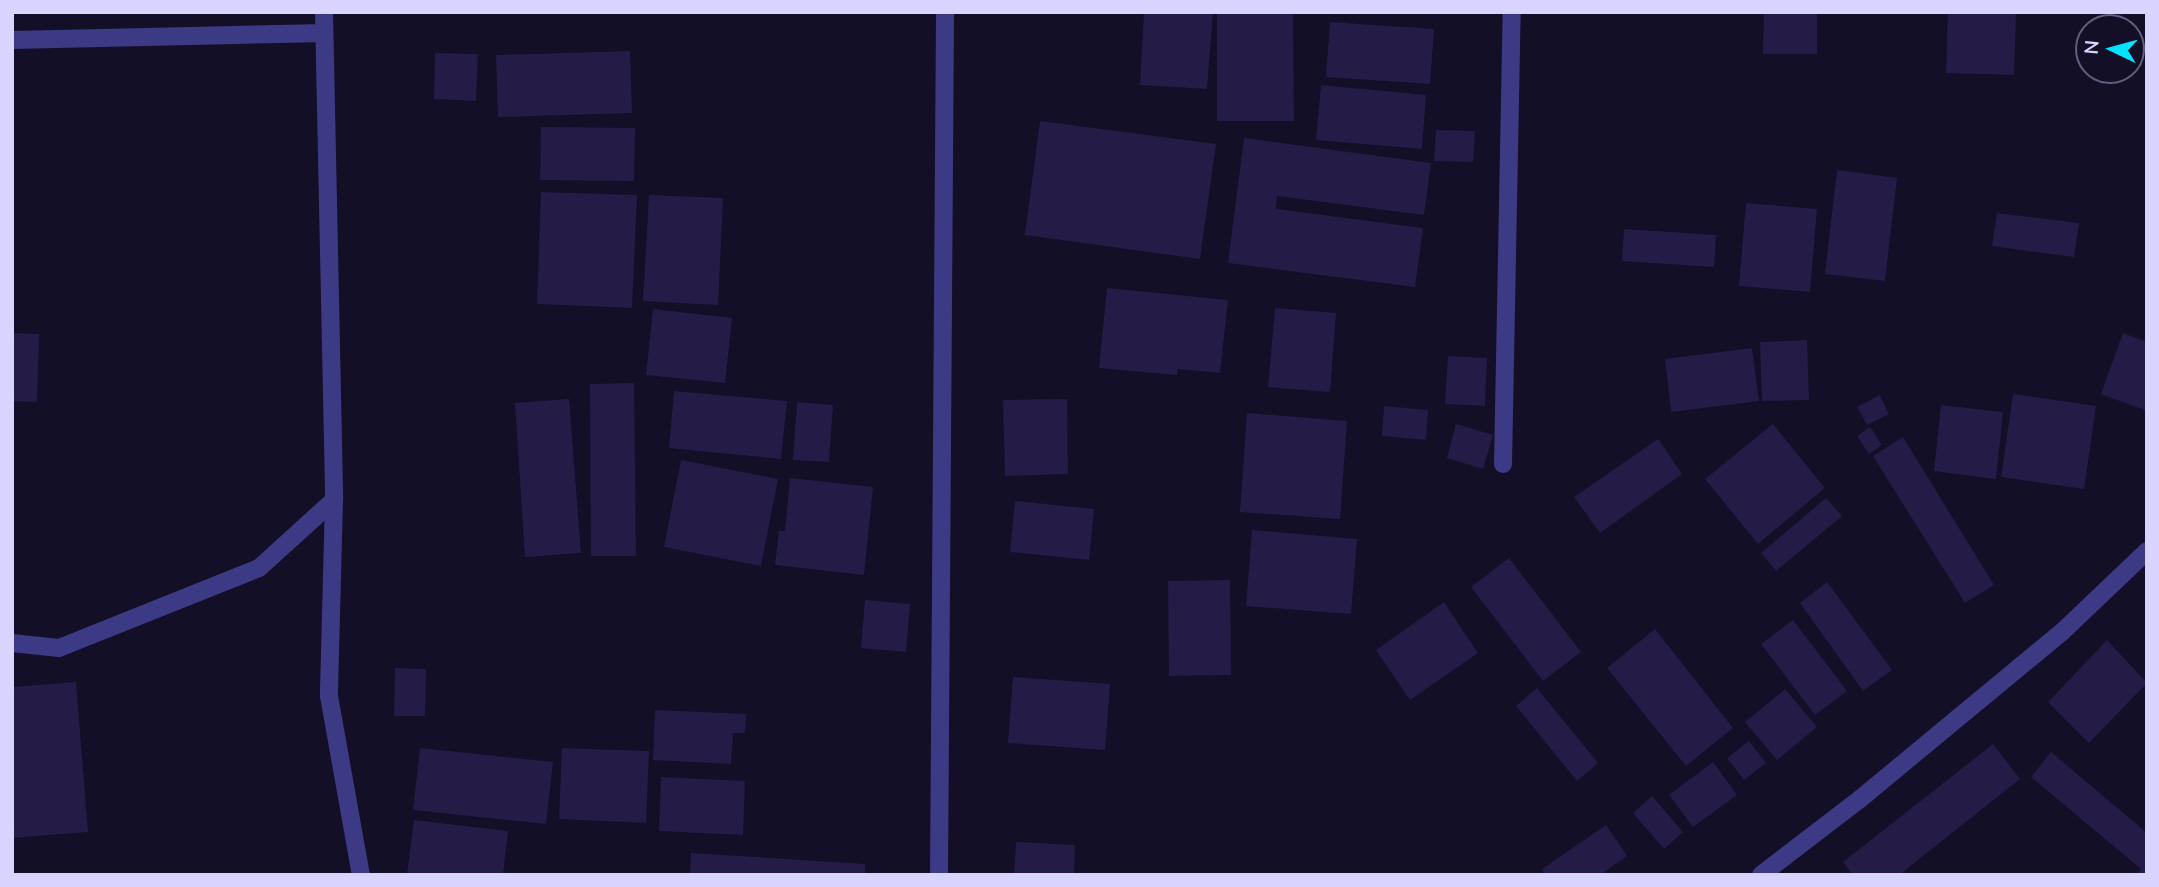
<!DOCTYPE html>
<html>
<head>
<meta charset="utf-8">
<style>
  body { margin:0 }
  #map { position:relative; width:2159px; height:887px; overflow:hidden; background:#130f26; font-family:Mulish,sans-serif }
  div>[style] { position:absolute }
  .building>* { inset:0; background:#241b47 }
  .minor>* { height:18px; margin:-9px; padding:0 9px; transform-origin:9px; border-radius:9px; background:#3d3a85 }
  span { translate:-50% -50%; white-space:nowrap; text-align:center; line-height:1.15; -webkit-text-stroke:6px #130f26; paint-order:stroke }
  .frame { position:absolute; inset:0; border:14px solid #d9d4ff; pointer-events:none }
  .north { position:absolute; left:2075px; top:14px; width:70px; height:70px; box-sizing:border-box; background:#130f26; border:2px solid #625e7d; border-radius:50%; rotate:275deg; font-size:19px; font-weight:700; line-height:28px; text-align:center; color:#d9d4ff }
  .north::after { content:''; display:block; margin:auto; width:24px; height:32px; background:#00e5ff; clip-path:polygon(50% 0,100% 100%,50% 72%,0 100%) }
</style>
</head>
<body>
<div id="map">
  <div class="building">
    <div style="clip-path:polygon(1144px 12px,1213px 12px,1207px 89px,1140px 85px)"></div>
    <div style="clip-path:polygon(1217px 12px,1293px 12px,1294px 121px,1217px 121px)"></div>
    <div style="clip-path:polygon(1764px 12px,1817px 12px,1817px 54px,1763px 54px)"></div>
    <div style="clip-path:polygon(1948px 12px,2016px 12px,2014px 75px,1946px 73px)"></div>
    <div style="clip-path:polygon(1330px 22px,1434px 29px,1430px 84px,1326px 77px)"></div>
    <div style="clip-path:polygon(630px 51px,632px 113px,498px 117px,496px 55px)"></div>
    <div style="clip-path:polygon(435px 53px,478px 54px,476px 101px,434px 99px)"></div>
    <div style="clip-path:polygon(1321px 85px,1426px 95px,1422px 149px,1316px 140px)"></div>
    <div style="clip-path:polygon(1040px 121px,1216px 144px,1200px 259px,1025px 235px)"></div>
    <div style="clip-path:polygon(541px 127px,635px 128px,634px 181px,540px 180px)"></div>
    <div style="clip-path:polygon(1436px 130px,1475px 131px,1473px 162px,1434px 161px)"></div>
    <div style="clip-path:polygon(1244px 138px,1431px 163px,1424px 215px,1277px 196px,1276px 209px,1423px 228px,1415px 287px,1228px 263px)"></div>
    <div style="clip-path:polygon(1837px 170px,1897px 178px,1885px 281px,1825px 274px)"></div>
    <div style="clip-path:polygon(541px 192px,637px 195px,632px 308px,537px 304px)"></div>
    <div style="clip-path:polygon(649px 195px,723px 198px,718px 305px,643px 301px)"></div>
    <div style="clip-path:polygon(1746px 203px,1817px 209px,1810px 292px,1739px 286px)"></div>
    <div style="clip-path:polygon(1997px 213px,2079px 223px,2074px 257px,1992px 246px)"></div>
    <div style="clip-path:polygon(1624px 229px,1716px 235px,1714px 267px,1622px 261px)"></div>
    <div style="clip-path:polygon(1107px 288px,1228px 300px,1220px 373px,1178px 369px,1177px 375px,1099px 368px)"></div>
    <div style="clip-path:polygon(1275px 308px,1336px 313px,1330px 392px,1268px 387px)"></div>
    <div style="clip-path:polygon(653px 309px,732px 318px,725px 383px,646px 375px)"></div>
    <div style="clip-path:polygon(12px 333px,39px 334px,37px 402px,12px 401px)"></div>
    <div style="clip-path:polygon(2123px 333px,2147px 342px,2147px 411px,2101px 394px)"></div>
    <div style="clip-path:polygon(1807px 340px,1809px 400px,1762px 401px,1760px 342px)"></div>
    <div style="clip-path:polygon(1752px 348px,1759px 401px,1671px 412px,1665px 359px)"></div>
    <div style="clip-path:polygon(1448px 356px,1487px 358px,1485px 406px,1445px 404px)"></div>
    <div style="clip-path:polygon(634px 383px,636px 556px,591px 556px,590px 384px)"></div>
    <div style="clip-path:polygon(674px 391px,787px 401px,781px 459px,669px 448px)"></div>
    <div style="clip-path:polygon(2013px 394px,2096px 406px,2084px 489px,2001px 477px)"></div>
    <div style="clip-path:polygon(1880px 395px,1889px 414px,1867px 425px,1857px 407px)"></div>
    <div style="clip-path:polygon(569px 399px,581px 553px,525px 557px,515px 403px)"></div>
    <div style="clip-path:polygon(1067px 399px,1068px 474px,1005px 476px,1003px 400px)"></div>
    <div style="clip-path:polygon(797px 402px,833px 405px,829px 462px,793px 460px)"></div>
    <div style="clip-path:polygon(1941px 405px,2003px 412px,1996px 479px,1934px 471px)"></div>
    <div style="clip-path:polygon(1384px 406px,1428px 410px,1426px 440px,1382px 436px)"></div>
    <div style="clip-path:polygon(1247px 413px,1347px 421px,1340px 519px,1240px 512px)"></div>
    <div style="clip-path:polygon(1456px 424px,1493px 435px,1483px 469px,1447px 458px)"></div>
    <div style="clip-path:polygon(1773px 424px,1825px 488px,1758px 544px,1705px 479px)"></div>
    <div style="clip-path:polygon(1870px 427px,1882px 445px,1869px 454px,1857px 436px)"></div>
    <div style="clip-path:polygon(1903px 437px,1994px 585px,1965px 603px,1873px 456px)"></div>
    <div style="clip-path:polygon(1658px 439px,1682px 474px,1600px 533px,1574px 497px)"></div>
    <div style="clip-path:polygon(681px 460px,778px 479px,761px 566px,664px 547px)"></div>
    <div style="clip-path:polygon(790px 478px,873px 487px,864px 575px,775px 565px,779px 531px,785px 531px)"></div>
    <div style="clip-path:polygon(1826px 498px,1842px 516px,1776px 571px,1761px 553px)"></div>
    <div style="clip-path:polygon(1015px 501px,1094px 509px,1089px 560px,1010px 552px)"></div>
    <div style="clip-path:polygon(1252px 530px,1357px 539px,1351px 614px,1246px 606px)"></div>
    <div style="clip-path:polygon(1509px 558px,1581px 652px,1543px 681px,1471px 587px)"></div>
    <div style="clip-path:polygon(1230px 580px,1231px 675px,1169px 676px,1168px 581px)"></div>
    <div style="clip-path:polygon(1827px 582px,1892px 670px,1863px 691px,1800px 603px)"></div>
    <div style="clip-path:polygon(865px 600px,910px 604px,906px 652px,861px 648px)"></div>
    <div style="clip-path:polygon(1444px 602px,1478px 653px,1410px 700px,1376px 650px)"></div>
    <div style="clip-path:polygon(1793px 620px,1847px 691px,1815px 715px,1761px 644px)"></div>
    <div style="clip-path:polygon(1655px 629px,1733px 728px,1686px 766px,1607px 668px)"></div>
    <div style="clip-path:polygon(2107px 640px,2147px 683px,2089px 743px,2048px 702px)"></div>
    <div style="clip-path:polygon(395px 668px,426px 669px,425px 716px,394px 716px)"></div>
    <div style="clip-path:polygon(1013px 677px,1110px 684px,1105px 750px,1008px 743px)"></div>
    <div style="clip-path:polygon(76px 682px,88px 832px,12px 838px,12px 687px)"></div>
    <div style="clip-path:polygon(1537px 688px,1598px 763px,1577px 781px,1516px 706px)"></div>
    <div style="clip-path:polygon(1785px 689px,1817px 727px,1777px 760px,1745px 722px)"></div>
    <div style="clip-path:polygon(655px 710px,746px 714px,745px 733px,733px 733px,731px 764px,653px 760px)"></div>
    <div style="clip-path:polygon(1749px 741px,1766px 763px,1744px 780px,1727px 758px)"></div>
    <div style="clip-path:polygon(1993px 744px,2020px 779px,1899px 875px,1853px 875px,1843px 862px)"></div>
    <div style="clip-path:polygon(420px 748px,553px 762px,546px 824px,413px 810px)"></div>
    <div style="clip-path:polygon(562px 748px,649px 751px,646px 823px,559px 819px)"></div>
    <div style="clip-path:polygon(2051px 752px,2147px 833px,2147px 875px,2136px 875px,2141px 869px,2031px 777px)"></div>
    <div style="clip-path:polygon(1713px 762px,1737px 795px,1693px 827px,1669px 795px)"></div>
    <div style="clip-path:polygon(661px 777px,745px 781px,743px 835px,659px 831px)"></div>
    <div style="clip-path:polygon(1652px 796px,1683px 832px,1664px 849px,1633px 813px)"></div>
    <div style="clip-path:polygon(414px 820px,508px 831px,503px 875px,407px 875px)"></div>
    <div style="clip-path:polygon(1606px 825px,1627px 856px,1600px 875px,1545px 875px,1542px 869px)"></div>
    <div style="clip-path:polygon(1016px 842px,1075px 845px,1074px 875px,1014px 875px)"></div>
    <div style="clip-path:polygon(691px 853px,865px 864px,865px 875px,690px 875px)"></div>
  </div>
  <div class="minor">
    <div style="left:324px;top:12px;width:488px;rotate:88.8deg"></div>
    <div style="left:334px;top:500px;width:196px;rotate:91.5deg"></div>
    <div style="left:329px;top:696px;width:182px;rotate:79.9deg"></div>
    <div style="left:12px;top:40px;width:312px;rotate:-1.3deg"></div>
    <div style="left:1503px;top:464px;width:452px;rotate:-88.9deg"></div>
    <div style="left:12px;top:643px;width:47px;rotate:6.1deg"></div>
    <div style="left:59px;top:648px;width:215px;rotate:-21.8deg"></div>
    <div style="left:259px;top:568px;width:101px;rotate:-42.2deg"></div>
    <div style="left:939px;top:875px;width:863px;rotate:-89.6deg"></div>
    <div style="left:1761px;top:875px;width:125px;rotate:-37.5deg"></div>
    <div style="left:1860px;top:799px;width:262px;rotate:-39.6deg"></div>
    <div style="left:2062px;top:632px;width:117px;rotate:-43.6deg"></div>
  </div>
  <div class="frame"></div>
  <div class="north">N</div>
</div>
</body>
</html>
